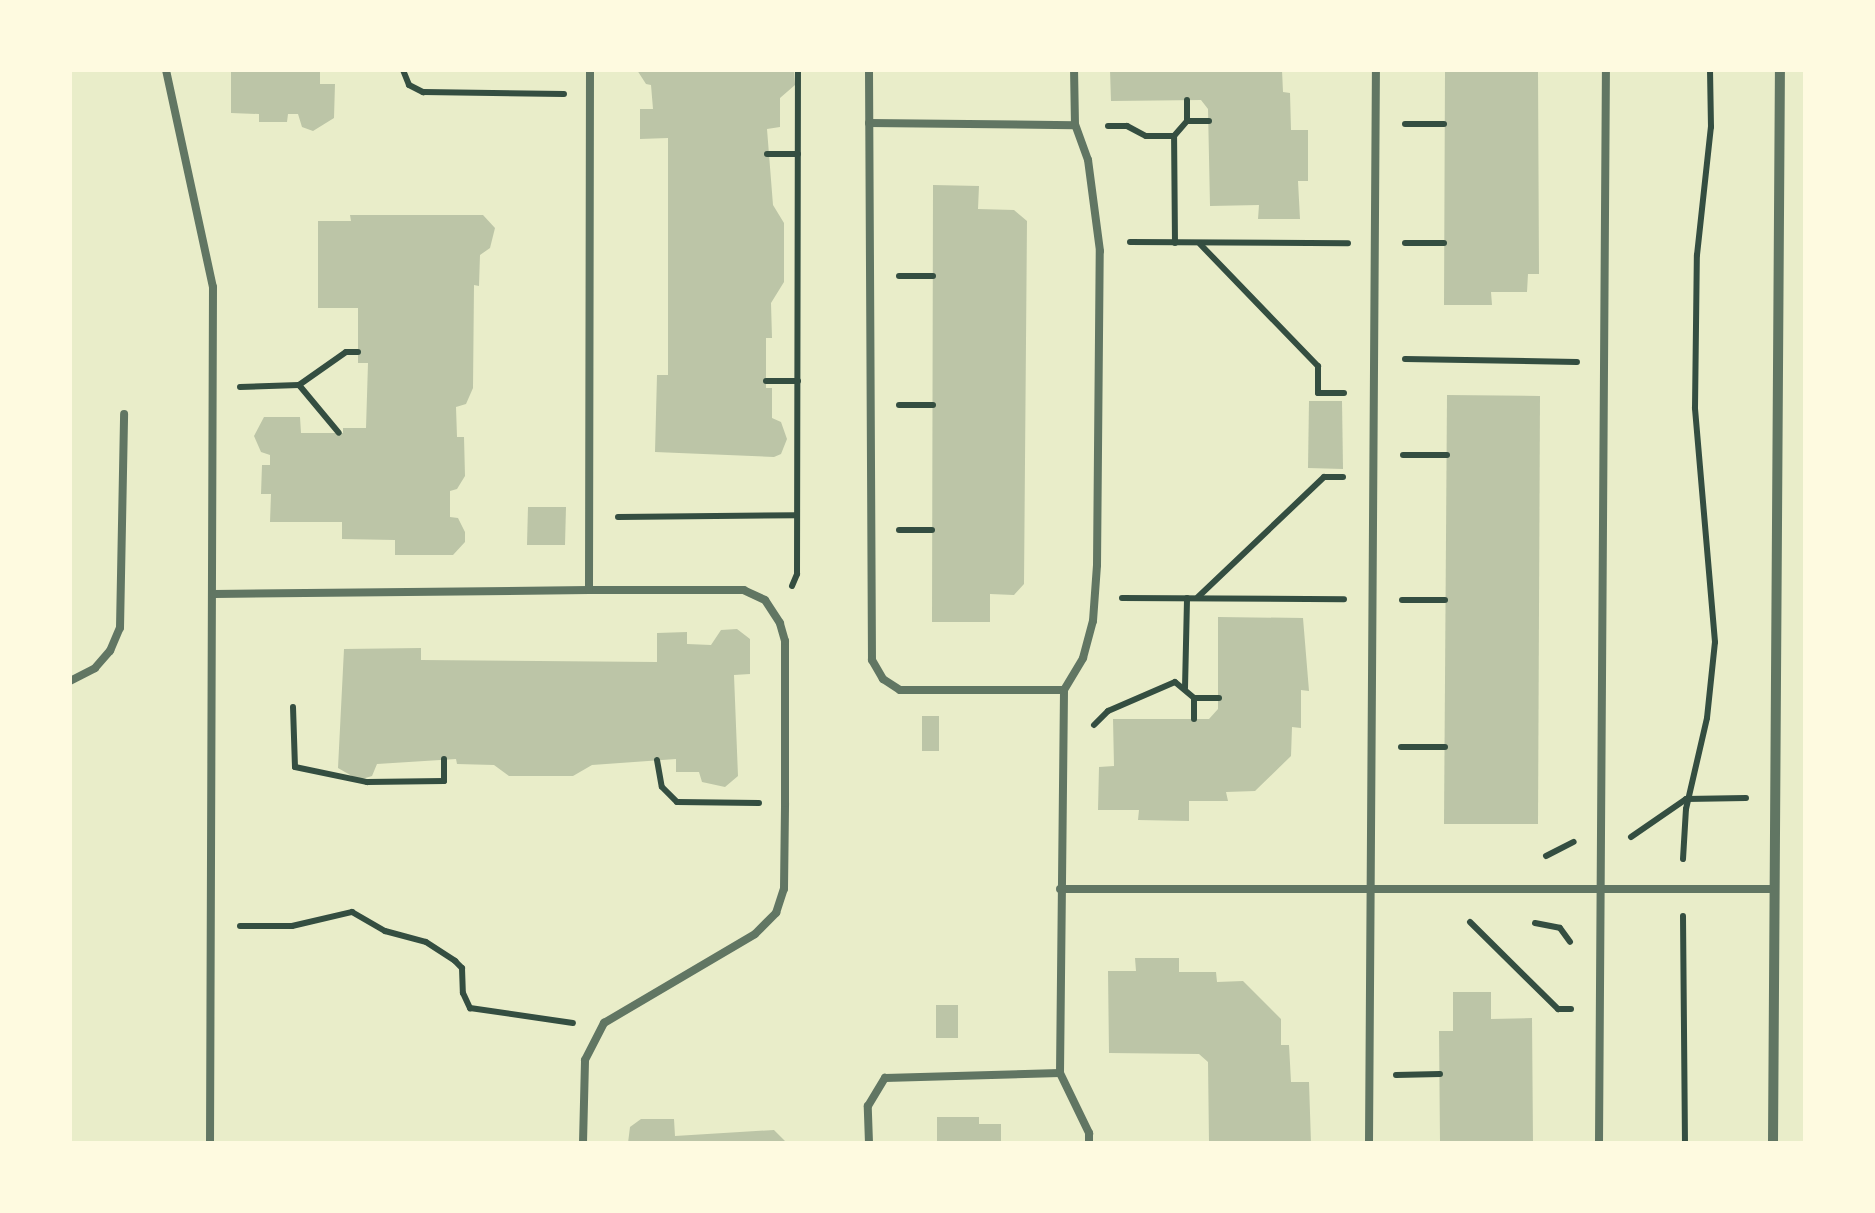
<!DOCTYPE html>
<html>
<head>
<meta charset="utf-8">
<style>
  body { margin:0 }
  #map { position:relative; width:1875px; height:1213px; overflow:hidden; background:#e9edc9; font-family:Montserrat,sans-serif }
  div>[style] { position:absolute }
  .building>* { inset:0; background:#bcc5a7 }
  .path>* { height:6px; margin:-3px; padding:0 3px; transform-origin:3px; border-radius:3px; background:#344e41 }
  .service>* { height:8px; margin:-4px; padding:0 4px; transform-origin:4px; border-radius:4px; background:#617663 }
  .minor>* { height:10px; margin:-5px; padding:0 5px; transform-origin:5px; border-radius:5px; background:#617663 }
  span { translate:-50% -50%; white-space:nowrap; text-align:center; line-height:1.15; -webkit-text-stroke:10px #fefae0; paint-order:stroke }
  .frame { position:absolute; inset:0; border:72px solid #fefae0; pointer-events:none }
</style>
</head>
<body>
<div id="map">
  <div class="building">
    <div style="clip-path:polygon(231px 70px,320px 70px,320px 84px,335px 84px,334px 118px,313px 131px,302px 127px,298px 114px,288px 114px,287px 122px,259px 122px,259px 114px,231px 113px)"></div>
    <div style="clip-path:polygon(637px 70px,794px 70px,795px 85px,780px 98px,780px 127px,767px 129px,773px 205px,784px 223px,784px 282px,771px 303px,772px 338px,766px 338px,766px 388px,772px 388px,772px 418px,781px 422px,787px 439px,781px 454px,774px 457px,655px 452px,657px 375px,668px 375px,668px 138px,640px 139px,640px 109px,653px 109px,651px 85px,646px 84px)"></div>
    <div style="clip-path:polygon(1110px 70px,1282px 70px,1283px 92px,1290px 93px,1291px 130px,1308px 130px,1308px 181px,1298px 181px,1300px 219px,1258px 219px,1259px 205px,1210px 206px,1208px 109px,1201px 100px,1111px 101px)"></div>
    <div style="clip-path:polygon(1445px 70px,1538px 70px,1539px 274px,1528px 274px,1527px 292px,1491px 292px,1492px 305px,1444px 305px)"></div>
    <div style="clip-path:polygon(933px 185px,979px 186px,978px 209px,1014px 210px,1027px 221px,1024px 584px,1014px 595px,990px 594px,990px 622px,932px 622px)"></div>
    <div style="clip-path:polygon(350px 215px,483px 215px,495px 228px,490px 248px,480px 255px,479px 286px,474px 285px,473px 388px,466px 404px,456px 407px,457px 437px,464px 437px,465px 476px,457px 489px,450px 491px,450px 517px,458px 518px,465px 532px,465px 542px,453px 555px,395px 555px,395px 540px,342px 539px,342px 522px,270px 522px,271px 494px,261px 494px,262px 465px,270px 465px,270px 455px,261px 452px,254px 436px,264px 417px,300px 417px,301px 433px,343px 433px,343px 428px,366px 428px,368px 363px,358px 363px,358px 308px,318px 308px,318px 221px,351px 221px)"></div>
    <div style="clip-path:polygon(1447px 395px,1540px 396px,1538px 824px,1444px 824px)"></div>
    <div style="clip-path:polygon(1309px 401px,1342px 401px,1343px 469px,1308px 468px)"></div>
    <div style="clip-path:polygon(528px 507px,566px 507px,565px 545px,527px 545px)"></div>
    <div style="clip-path:polygon(1218px 617px,1303px 618px,1309px 691px,1301px 690px,1301px 728px,1292px 727px,1291px 756px,1255px 791px,1226px 792px,1228px 801px,1189px 801px,1189px 821px,1138px 820px,1139px 810px,1098px 810px,1099px 767px,1114px 766px,1113px 719px,1209px 719px,1218px 709px)"></div>
    <div style="clip-path:polygon(737px 629px,750px 639px,750px 674px,734px 675px,738px 776px,725px 787px,702px 782px,699px 772px,676px 772px,676px 759px,592px 765px,573px 776px,509px 776px,494px 765px,457px 764px,456px 759px,377px 764px,372px 776px,359px 780px,338px 768px,344px 649px,421px 648px,421px 660px,657px 662px,657px 633px,687px 632px,687px 644px,711px 645px,721px 630px)"></div>
    <div style="clip-path:polygon(922px 716px,939px 716px,939px 751px,922px 751px)"></div>
    <div style="clip-path:polygon(1135px 958px,1179px 958px,1179px 972px,1216px 972px,1217px 982px,1243px 981px,1281px 1019px,1281px 1045px,1289px 1045px,1291px 1082px,1309px 1082px,1311px 1143px,1209px 1143px,1208px 1062px,1199px 1054px,1109px 1053px,1108px 971px,1136px 971px)"></div>
    <div style="clip-path:polygon(1453px 992px,1491px 992px,1491px 1019px,1532px 1018px,1533px 1143px,1440px 1143px,1439px 1031px,1453px 1031px)"></div>
    <div style="clip-path:polygon(936px 1005px,958px 1005px,958px 1038px,936px 1038px)"></div>
    <div style="clip-path:polygon(937px 1117px,979px 1117px,979px 1124px,1001px 1124px,1001px 1143px,937px 1143px)"></div>
    <div style="clip-path:polygon(641px 1119px,674px 1119px,675px 1136px,774px 1130px,787px 1143px,628px 1143px,630px 1127px)"></div>
  </div>
  <div class="path">
    <div style="left:403px;top:70px;width:16px;rotate:68deg"></div>
    <div style="left:409px;top:85px;width:16px;rotate:27deg"></div>
    <div style="left:423px;top:92px;width:141px;rotate:0.8deg"></div>
    <div style="left:1187px;top:121px;width:21px;rotate:-90deg"></div>
    <div style="left:1405px;top:124px;width:39px"></div>
    <div style="left:1108px;top:126px;width:19px"></div>
    <div style="left:1127px;top:126px;width:21px;rotate:28deg"></div>
    <div style="left:1146px;top:136px;width:28px"></div>
    <div style="left:767px;top:154px;width:31px"></div>
    <div style="left:1130px;top:242px;width:218px;rotate:0.3deg"></div>
    <div style="left:1175px;top:243px;width:107px;rotate:-90.5deg"></div>
    <div style="left:1174px;top:136px;width:20px;rotate:-49deg"></div>
    <div style="left:1187px;top:121px;width:22px"></div>
    <div style="left:1405px;top:243px;width:39px"></div>
    <div style="left:1200px;top:244px;width:170px;rotate:46deg"></div>
    <div style="left:1318px;top:366px;width:27px;rotate:90deg"></div>
    <div style="left:1318px;top:393px;width:26px"></div>
    <div style="left:899px;top:276px;width:34px"></div>
    <div style="left:1405px;top:359px;width:172px;rotate:1deg"></div>
    <div style="left:766px;top:381px;width:32px"></div>
    <div style="left:299px;top:385px;width:62px;rotate:50.2deg"></div>
    <div style="left:240px;top:387px;width:59px;rotate:-1.9deg"></div>
    <div style="left:299px;top:385px;width:57px;rotate:-35.1deg"></div>
    <div style="left:346px;top:352px;width:12px"></div>
    <div style="left:899px;top:405px;width:34px"></div>
    <div style="left:1403px;top:455px;width:44px"></div>
    <div style="left:618px;top:517px;width:179px;rotate:-0.6deg"></div>
    <div style="left:899px;top:530px;width:33px"></div>
    <div style="left:792px;top:586px;width:13px;rotate:-67deg"></div>
    <div style="left:797px;top:574px;width:504px;rotate:-89.89deg"></div>
    <div style="left:1198px;top:597px;width:174px;rotate:-43.6deg"></div>
    <div style="left:1324px;top:477px;width:19px"></div>
    <div style="left:1122px;top:598px;width:222px;rotate:0.3deg"></div>
    <div style="left:1402px;top:600px;width:43px"></div>
    <div style="left:1185px;top:688px;width:90px;rotate:-88.7deg"></div>
    <div style="left:293px;top:707px;width:60px;rotate:88.1deg"></div>
    <div style="left:295px;top:767px;width:74px;rotate:11.8deg"></div>
    <div style="left:367px;top:782px;width:77px;rotate:-0.7deg"></div>
    <div style="left:444px;top:781px;width:22px;rotate:-90deg"></div>
    <div style="left:1194px;top:719px;width:21px;rotate:-90deg"></div>
    <div style="left:1094px;top:725px;width:20px;rotate:-45deg"></div>
    <div style="left:1108px;top:711px;width:73px;rotate:-23.4deg"></div>
    <div style="left:1175px;top:682px;width:25px;rotate:40deg"></div>
    <div style="left:1194px;top:698px;width:25px"></div>
    <div style="left:1401px;top:747px;width:44px"></div>
    <div style="left:657px;top:760px;width:27px;rotate:80deg"></div>
    <div style="left:662px;top:787px;width:21px;rotate:45deg"></div>
    <div style="left:677px;top:802px;width:82px;rotate:0.7deg"></div>
    <div style="left:1631px;top:837px;width:67px;rotate:-34.6deg"></div>
    <div style="left:1686px;top:799px;width:60px;rotate:-1deg"></div>
    <div style="left:1546px;top:856px;width:31px;rotate:-27deg"></div>
    <div style="left:1683px;top:859px;width:50px;rotate:-86.6deg"></div>
    <div style="left:1686px;top:809px;width:93px;rotate:-77deg"></div>
    <div style="left:1707px;top:718px;width:76px;rotate:-84deg"></div>
    <div style="left:1715px;top:642px;width:235px;rotate:-94.9deg"></div>
    <div style="left:1695px;top:408px;width:153px;rotate:-89.3deg"></div>
    <div style="left:1697px;top:255px;width:129px;rotate:-83.8deg"></div>
    <div style="left:1711px;top:127px;width:57px;rotate:-91deg"></div>
    <div style="left:1683px;top:916px;width:227px;rotate:89.5deg"></div>
    <div style="left:1470px;top:922px;width:124px;rotate:44.7deg"></div>
    <div style="left:1558px;top:1009px;width:13px"></div>
    <div style="left:1535px;top:923px;width:25px;rotate:11deg"></div>
    <div style="left:1560px;top:928px;width:17px;rotate:54deg"></div>
    <div style="left:240px;top:926px;width:52px"></div>
    <div style="left:292px;top:926px;width:62px;rotate:-13.1deg"></div>
    <div style="left:352px;top:912px;width:38px;rotate:30deg"></div>
    <div style="left:385px;top:931px;width:42px;rotate:15deg"></div>
    <div style="left:426px;top:942px;width:35px;rotate:33deg"></div>
    <div style="left:455px;top:961px;width:10px;rotate:45deg"></div>
    <div style="left:462px;top:968px;width:25px;rotate:88deg"></div>
    <div style="left:463px;top:993px;width:17px;rotate:65deg"></div>
    <div style="left:470px;top:1008px;width:104px;rotate:8.3deg"></div>
    <div style="left:1396px;top:1075px;width:44px;rotate:-1.3deg"></div>
  </div>
  <div class="service">
    <div style="left:166px;top:70px;width:222px;rotate:77.8deg"></div>
    <div style="left:213px;top:287px;width:856px;rotate:90.2deg"></div>
    <div style="left:869px;top:70px;width:590px;rotate:89.71deg"></div>
    <div style="left:872px;top:660px;width:22px;rotate:60deg"></div>
    <div style="left:883px;top:679px;width:20px;rotate:33deg"></div>
    <div style="left:900px;top:690px;width:164px"></div>
    <div style="left:869px;top:123px;width:206px;rotate:0.6deg"></div>
    <div style="left:214px;top:594px;width:375px;rotate:-0.6deg"></div>
    <div style="left:70px;top:681px;width:28px;rotate:-27deg"></div>
    <div style="left:95px;top:668px;width:23px;rotate:-49deg"></div>
    <div style="left:110px;top:651px;width:25px;rotate:-67deg"></div>
    <div style="left:120px;top:628px;width:214px;rotate:-88.9deg"></div>
    <div style="left:1060px;top:889px;width:712px"></div>
    <div style="left:1060px;top:1073px;width:67px;rotate:64.2deg"></div>
    <div style="left:1089px;top:1133px;width:10px;rotate:90deg"></div>
    <div style="left:583px;top:1143px;width:83px;rotate:-88.6deg"></div>
    <div style="left:585px;top:1060px;width:42px;rotate:-62.8deg"></div>
    <div style="left:604px;top:1023px;width:175px;rotate:-30.5deg"></div>
    <div style="left:755px;top:934px;width:30px;rotate:-45deg"></div>
    <div style="left:776px;top:913px;width:25px;rotate:-72deg"></div>
    <div style="left:784px;top:889px;width:86px;rotate:-89.3deg"></div>
    <div style="left:785px;top:803px;width:162px;rotate:-90deg"></div>
    <div style="left:785px;top:641px;width:19px;rotate:-106deg"></div>
    <div style="left:780px;top:623px;width:27px;rotate:-123deg"></div>
    <div style="left:765px;top:600px;width:23px;rotate:-155deg"></div>
    <div style="left:744px;top:590px;width:155px;rotate:180deg"></div>
    <div style="left:589px;top:590px;width:520px;rotate:-89.89deg"></div>
    <div style="left:869px;top:1143px;width:37px;rotate:-92deg"></div>
    <div style="left:868px;top:1106px;width:33px;rotate:-59deg"></div>
    <div style="left:885px;top:1078px;width:175px;rotate:-1.6deg"></div>
    <div style="left:1060px;top:1073px;width:383px;rotate:-89.4deg"></div>
    <div style="left:1064px;top:690px;width:37px;rotate:-59deg"></div>
    <div style="left:1083px;top:658px;width:38px;rotate:-75deg"></div>
    <div style="left:1093px;top:621px;width:56px;rotate:-85.9deg"></div>
    <div style="left:1097px;top:565px;width:314px;rotate:-89.5deg"></div>
    <div style="left:1100px;top:251px;width:92px;rotate:-97.5deg"></div>
    <div style="left:1088px;top:160px;width:37px;rotate:-110deg"></div>
    <div style="left:1075px;top:125px;width:55px;rotate:-91deg"></div>
    <div style="left:1369px;top:1143px;width:1073px;rotate:-89.63deg"></div>
    <div style="left:1599px;top:1143px;width:1073px;rotate:-89.63deg"></div>
  </div>
  <div class="minor">
    <div style="left:1773px;top:1143px;width:1073px;rotate:-89.63deg"></div>
  </div>
  <div class="frame"></div>
</div>
</body>
</html>
